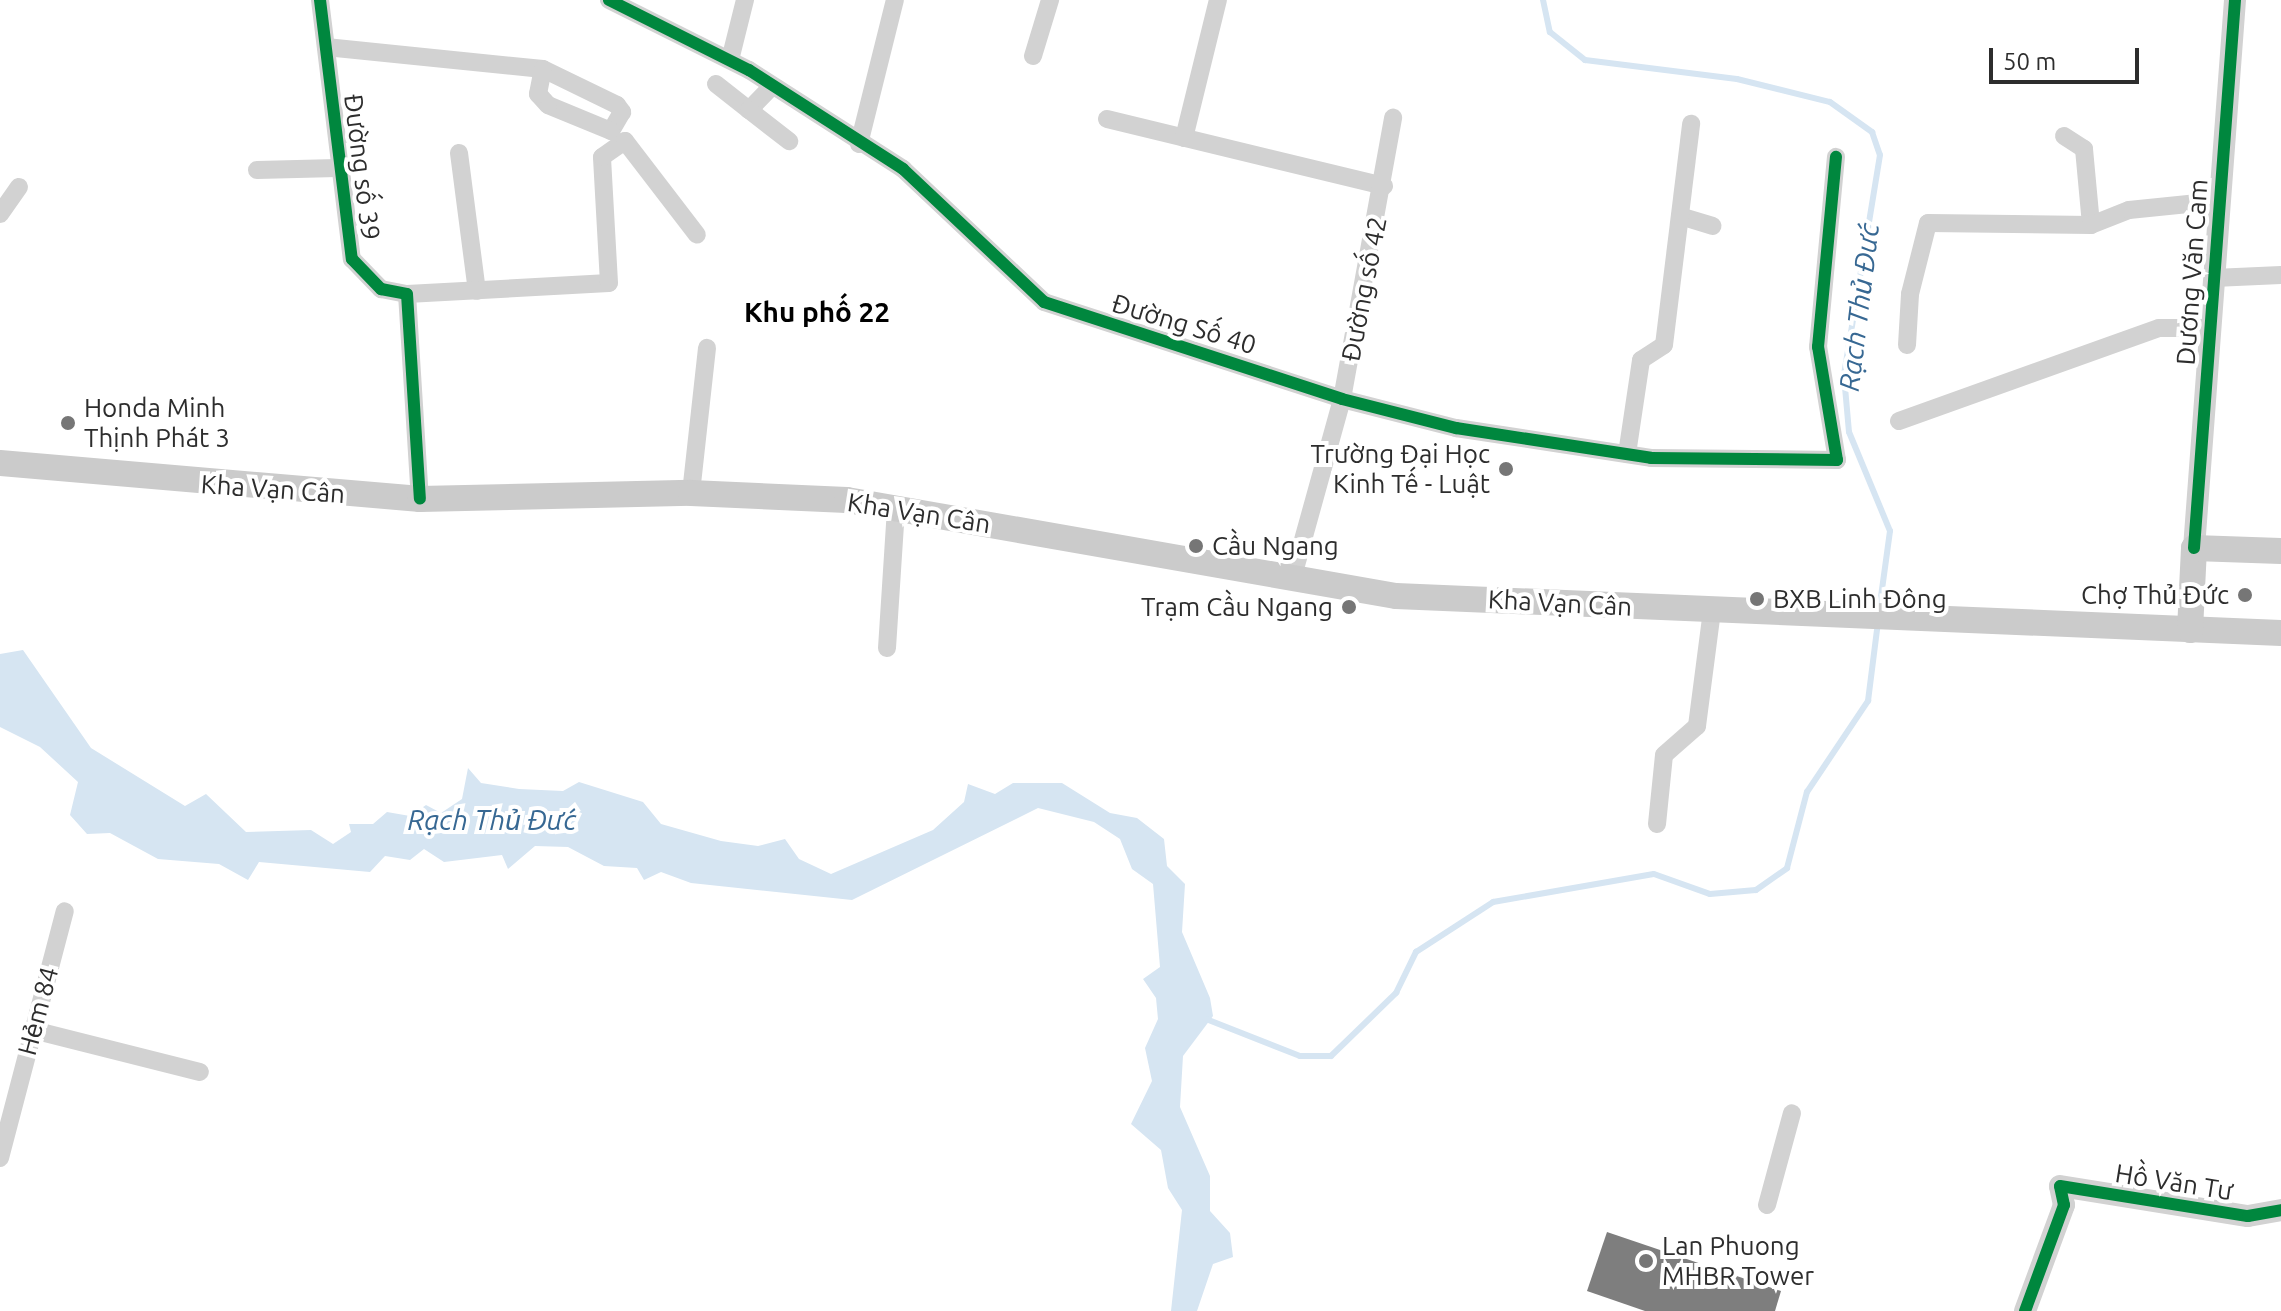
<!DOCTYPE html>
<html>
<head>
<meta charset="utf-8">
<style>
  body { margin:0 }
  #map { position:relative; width:2281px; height:1311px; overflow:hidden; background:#fff; font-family:Ubuntu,sans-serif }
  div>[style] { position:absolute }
  .water>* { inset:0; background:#d6e5f2 }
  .stream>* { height:6px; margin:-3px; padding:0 3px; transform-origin:3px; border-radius:3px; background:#d6e5f2 }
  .building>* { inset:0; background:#7e7e7e }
  .minor>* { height:18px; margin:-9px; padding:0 9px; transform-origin:9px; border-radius:9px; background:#d2d2d2 }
  .tertiary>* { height:22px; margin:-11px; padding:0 11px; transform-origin:11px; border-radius:11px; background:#d2d2d2 }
  .secondary>* { height:26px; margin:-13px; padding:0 13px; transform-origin:13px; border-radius:13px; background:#cbcbcb }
  .cycleway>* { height:12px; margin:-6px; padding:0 6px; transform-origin:6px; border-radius:6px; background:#00873e }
  .dots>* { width:22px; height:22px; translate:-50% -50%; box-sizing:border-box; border:4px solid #fff; border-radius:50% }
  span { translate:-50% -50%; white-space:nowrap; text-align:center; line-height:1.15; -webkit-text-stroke:8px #fff; paint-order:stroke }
  .street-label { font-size:26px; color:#2d2d2d }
  .poi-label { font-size:26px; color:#2d2d2d }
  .left { translate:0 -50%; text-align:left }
  .right { translate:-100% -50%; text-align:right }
  .water-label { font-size:28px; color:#376893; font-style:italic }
  .neighbourhood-label { font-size:28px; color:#000; font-weight:700 }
  .scale { position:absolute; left:1989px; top:48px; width:150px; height:36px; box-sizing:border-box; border:4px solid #2d2d2d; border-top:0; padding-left:10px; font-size:24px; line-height:28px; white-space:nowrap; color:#2d2d2d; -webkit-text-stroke:6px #fff; paint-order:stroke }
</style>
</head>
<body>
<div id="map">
  <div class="water">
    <div style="clip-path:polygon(23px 650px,91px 748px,185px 806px,206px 794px,246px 832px,311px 830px,333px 844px,351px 832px,349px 824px,373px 824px,387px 812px,410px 816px,426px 805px,441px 813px,462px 799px,468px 768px,481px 783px,519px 789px,563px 791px,579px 782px,643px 802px,661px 824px,721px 841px,758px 846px,785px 839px,799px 859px,831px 874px,933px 830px,964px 802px,968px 784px,995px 794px,1013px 783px,1062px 783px,1110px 813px,1137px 818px,1164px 839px,1167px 866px,1185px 884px,1182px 932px,1210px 998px,1213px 1016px,1183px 1056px,1180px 1107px,1210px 1176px,1210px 1211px,1230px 1233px,1233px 1257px,1213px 1264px,1197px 1311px,1171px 1311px,1182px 1210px,1168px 1188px,1161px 1150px,1131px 1124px,1152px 1081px,1145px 1048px,1158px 1019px,1156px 998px,1143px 979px,1160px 967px,1153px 884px,1132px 869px,1120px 839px,1094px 822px,1038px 808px,852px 900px,691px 883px,661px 872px,644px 880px,637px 868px,604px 866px,568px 847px,535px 846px,508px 869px,502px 855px,444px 862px,424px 849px,410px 860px,385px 856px,370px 872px,259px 862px,248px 880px,219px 864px,158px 859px,110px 833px,87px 834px,70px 815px,78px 782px,40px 747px,0 727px,0 654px)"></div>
  </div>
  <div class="stream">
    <div style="left:1543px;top:0;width:33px;rotate:78deg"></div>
    <div style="left:1550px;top:32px;width:45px;rotate:38.7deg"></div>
    <div style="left:1585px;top:60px;width:153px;rotate:7.1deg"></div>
    <div style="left:1737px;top:79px;width:96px;rotate:13.9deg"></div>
    <div style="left:1830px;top:102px;width:52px;rotate:35.5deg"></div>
    <div style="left:1872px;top:132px;width:24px;rotate:71deg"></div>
    <div style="left:1880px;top:155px;width:224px;rotate:99.3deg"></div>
    <div style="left:1844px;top:376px;width:56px;rotate:84.9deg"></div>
    <div style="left:1849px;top:432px;width:107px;rotate:67.5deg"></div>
    <div style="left:1890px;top:531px;width:81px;rotate:97.8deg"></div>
    <div style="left:1206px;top:1019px;width:101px;rotate:21.5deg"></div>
    <div style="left:1300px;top:1056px;width:31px"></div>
    <div style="left:1331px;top:1056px;width:91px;rotate:-44.1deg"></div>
    <div style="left:1396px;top:993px;width:46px;rotate:-64deg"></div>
    <div style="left:1416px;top:952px;width:92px;rotate:-33deg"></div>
    <div style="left:1493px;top:902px;width:163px;rotate:-9.9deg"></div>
    <div style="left:1654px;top:874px;width:59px;rotate:19.7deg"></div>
    <div style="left:1710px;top:894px;width:46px;rotate:-5deg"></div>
    <div style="left:1756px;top:890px;width:38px;rotate:-35deg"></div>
    <div style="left:1787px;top:868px;width:79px;rotate:-75.3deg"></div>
    <div style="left:1807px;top:792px;width:110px;rotate:-56.2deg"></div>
    <div style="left:1868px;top:701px;width:80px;rotate:-82.8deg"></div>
  </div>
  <div class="building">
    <div style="clip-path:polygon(1607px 1232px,1781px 1291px,1775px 1311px,1645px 1311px,1587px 1291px)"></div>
  </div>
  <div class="minor">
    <div style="left:320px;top:0;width:261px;rotate:83deg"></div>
    <div style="left:352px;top:259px;width:42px;rotate:46deg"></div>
    <div style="left:381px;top:289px;width:26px;rotate:11deg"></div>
    <div style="left:407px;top:294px;width:205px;rotate:86.4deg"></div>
    <div style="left:609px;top:0;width:157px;rotate:26.6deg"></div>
    <div style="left:749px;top:70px;width:183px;rotate:32.7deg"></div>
    <div style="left:903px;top:169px;width:194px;rotate:43.3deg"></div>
    <div style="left:1044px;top:302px;width:313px;rotate:18deg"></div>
    <div style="left:1342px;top:399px;width:118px;rotate:14.3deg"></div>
    <div style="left:1456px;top:428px;width:197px;rotate:8.7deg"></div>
    <div style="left:1651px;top:458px;width:186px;rotate:0.6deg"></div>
    <div style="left:1837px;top:460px;width:115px;rotate:-99.5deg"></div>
    <div style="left:1818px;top:347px;width:191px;rotate:-84.6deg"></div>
    <div style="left:326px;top:47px;width:218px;rotate:5.8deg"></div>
    <div style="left:543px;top:69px;width:82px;rotate:25.9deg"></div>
    <div style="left:617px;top:105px;width:9px;rotate:54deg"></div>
    <div style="left:622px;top:112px;width:22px;rotate:120deg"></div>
    <div style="left:611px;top:131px;width:68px;rotate:-157.6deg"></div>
    <div style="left:548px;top:105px;width:15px;rotate:-132deg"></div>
    <div style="left:538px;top:94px;width:25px;rotate:-79deg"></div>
    <div style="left:1033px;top:56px;width:59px;rotate:-73.1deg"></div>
    <div style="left:730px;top:60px;width:62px;rotate:-76deg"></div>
    <div style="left:716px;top:84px;width:42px;rotate:38.2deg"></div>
    <div style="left:749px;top:110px;width:33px;rotate:-46deg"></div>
    <div style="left:749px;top:110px;width:51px;rotate:37.8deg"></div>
    <div style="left:1107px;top:119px;width:285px;rotate:13.6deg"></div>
    <div style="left:2064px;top:136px;width:24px;rotate:33deg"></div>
    <div style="left:2084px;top:149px;width:76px;rotate:84.7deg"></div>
    <div style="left:1184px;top:138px;width:142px;rotate:-76.2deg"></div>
    <div style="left:859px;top:144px;width:148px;rotate:-76deg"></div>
    <div style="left:459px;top:153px;width:139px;rotate:82.6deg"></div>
    <div style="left:257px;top:170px;width:80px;rotate:-1.4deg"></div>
    <div style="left:0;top:214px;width:33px;rotate:-55deg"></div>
    <div style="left:1680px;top:216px;width:34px;rotate:17deg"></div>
    <div style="left:2214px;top:278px;width:67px;rotate:-2.6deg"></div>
    <div style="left:407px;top:294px;width:202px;rotate:-3.1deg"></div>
    <div style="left:609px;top:283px;width:126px;rotate:-93.2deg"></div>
    <div style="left:602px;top:157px;width:28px;rotate:-35deg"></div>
    <div style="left:625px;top:141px;width:118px;rotate:52.5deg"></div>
    <div style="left:1907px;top:345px;width:51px;rotate:-86.6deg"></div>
    <div style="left:1910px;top:294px;width:73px;rotate:-75.8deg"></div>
    <div style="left:1928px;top:223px;width:163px;rotate:0.7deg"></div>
    <div style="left:2091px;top:225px;width:41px;rotate:-21.5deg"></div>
    <div style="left:2129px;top:210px;width:89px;rotate:-5.8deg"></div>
    <div style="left:1899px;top:421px;width:276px;rotate:-19.7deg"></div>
    <div style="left:2159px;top:328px;width:50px"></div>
    <div style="left:1627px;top:454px;width:95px;rotate:-81.5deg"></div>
    <div style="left:1641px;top:360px;width:27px;rotate:-33deg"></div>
    <div style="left:1664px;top:345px;width:223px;rotate:-83deg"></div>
    <div style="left:691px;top:493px;width:146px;rotate:-83.7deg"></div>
    <div style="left:1293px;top:576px;width:184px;rotate:-74.5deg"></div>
    <div style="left:1342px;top:399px;width:286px;rotate:-79.7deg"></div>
    <div style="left:887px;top:648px;width:140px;rotate:-86.3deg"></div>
    <div style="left:1657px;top:824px;width:69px;rotate:-84.2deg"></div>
    <div style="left:1664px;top:755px;width:44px;rotate:-41.3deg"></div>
    <div style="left:1697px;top:726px;width:117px;rotate:-82.6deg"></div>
    <div style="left:33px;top:1030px;width:172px;rotate:14.1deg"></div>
    <div style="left:0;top:1158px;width:255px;rotate:-75.3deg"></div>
    <div style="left:1767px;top:1205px;width:95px;rotate:-74.8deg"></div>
  </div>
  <div class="tertiary">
    <div style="left:2194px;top:548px;width:550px;rotate:-85.72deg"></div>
    <div style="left:2025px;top:1311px;width:113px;rotate:-69.8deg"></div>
    <div style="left:2064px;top:1205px;width:19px;rotate:-102deg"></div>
    <div style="left:2060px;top:1186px;width:190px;rotate:9.1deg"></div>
    <div style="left:2248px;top:1216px;width:34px;rotate:-10deg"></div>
  </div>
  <div class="secondary">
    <div style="left:0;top:463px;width:422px;rotate:4.9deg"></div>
    <div style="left:420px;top:499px;width:271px;rotate:-1.3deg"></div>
    <div style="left:691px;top:493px;width:156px;rotate:2.6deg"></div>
    <div style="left:847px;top:500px;width:557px;rotate:9.92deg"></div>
    <div style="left:1396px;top:596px;width:886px;rotate:2.39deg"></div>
    <div style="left:2190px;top:630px;width:82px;rotate:-87.2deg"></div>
    <div style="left:2194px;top:548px;width:87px;rotate:2deg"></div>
  </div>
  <div class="cycleway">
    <div style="left:320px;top:0;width:261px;rotate:83deg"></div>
    <div style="left:352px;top:259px;width:42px;rotate:46deg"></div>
    <div style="left:381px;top:289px;width:26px;rotate:11deg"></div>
    <div style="left:407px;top:294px;width:205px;rotate:86.4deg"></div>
    <div style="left:609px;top:0;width:157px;rotate:26.6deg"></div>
    <div style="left:749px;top:70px;width:183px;rotate:32.7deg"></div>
    <div style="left:903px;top:169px;width:194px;rotate:43.3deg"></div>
    <div style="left:1044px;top:302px;width:313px;rotate:18deg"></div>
    <div style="left:1342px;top:399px;width:118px;rotate:14.3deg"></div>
    <div style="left:1456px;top:428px;width:197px;rotate:8.7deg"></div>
    <div style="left:1651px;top:458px;width:186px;rotate:0.6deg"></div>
    <div style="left:1837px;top:460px;width:115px;rotate:-99.5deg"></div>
    <div style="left:1818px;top:347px;width:191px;rotate:-84.6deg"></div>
    <div style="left:2194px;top:548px;width:550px;rotate:-85.72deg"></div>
    <div style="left:2025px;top:1311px;width:113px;rotate:-69.8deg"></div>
    <div style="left:2064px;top:1205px;width:19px;rotate:-102deg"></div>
    <div style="left:2060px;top:1186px;width:190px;rotate:9.1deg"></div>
    <div style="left:2248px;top:1216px;width:34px;rotate:-10deg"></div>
  </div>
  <div class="dots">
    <div style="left:68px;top:423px;background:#767676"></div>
    <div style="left:1506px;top:469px;background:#767676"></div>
    <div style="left:1196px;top:546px;background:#767676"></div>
    <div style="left:2245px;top:595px;background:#767676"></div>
    <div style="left:1757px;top:599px;background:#767676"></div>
    <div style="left:1349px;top:607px;background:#767676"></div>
    <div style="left:1646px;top:1261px;background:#767676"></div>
  </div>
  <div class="street-label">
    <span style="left:362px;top:167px;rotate:83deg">Đường số 39</span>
    <span style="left:2192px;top:272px;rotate:-86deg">Dương Văn Cam</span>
    <span style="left:1364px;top:289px;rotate:-79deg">Đường số 42</span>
    <span style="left:1184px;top:324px;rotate:17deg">Đường Số 40</span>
    <span style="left:273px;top:489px;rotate:4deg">Kha Vạn Cân</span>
    <span style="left:919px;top:513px;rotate:9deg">Kha Vạn Cân</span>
    <span style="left:1560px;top:603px;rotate:3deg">Kha Vạn Cân</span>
    <span style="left:38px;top:1011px;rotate:-75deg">Hẻm 84</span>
    <span style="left:2174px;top:1182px;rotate:9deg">Hồ Văn Tư</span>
  </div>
  <div class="poi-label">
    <span class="left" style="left:84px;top:423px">Honda Minh<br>Thịnh Phát 3</span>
    <span class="right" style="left:1490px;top:469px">Trường Đại Học<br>Kinh Tế - Luật</span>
    <span class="left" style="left:1212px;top:546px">Cầu Ngang</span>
    <span class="right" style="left:2229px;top:595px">Chợ Thủ Đức</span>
    <span class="left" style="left:1773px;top:599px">BXB Linh Đông</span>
    <span class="right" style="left:1333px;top:607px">Trạm Cầu Ngang</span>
    <span class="left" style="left:1662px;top:1261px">Lan Phuong<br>MHBR Tower</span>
  </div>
  <div class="water-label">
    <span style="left:1859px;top:307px;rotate:-83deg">Rạch Thủ Đức</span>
    <span style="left:492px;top:820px">Rạch Thủ Đức</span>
  </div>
  <div class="neighbourhood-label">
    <span style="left:817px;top:312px">Khu phố 22</span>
  </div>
  <div class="scale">50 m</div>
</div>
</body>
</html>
